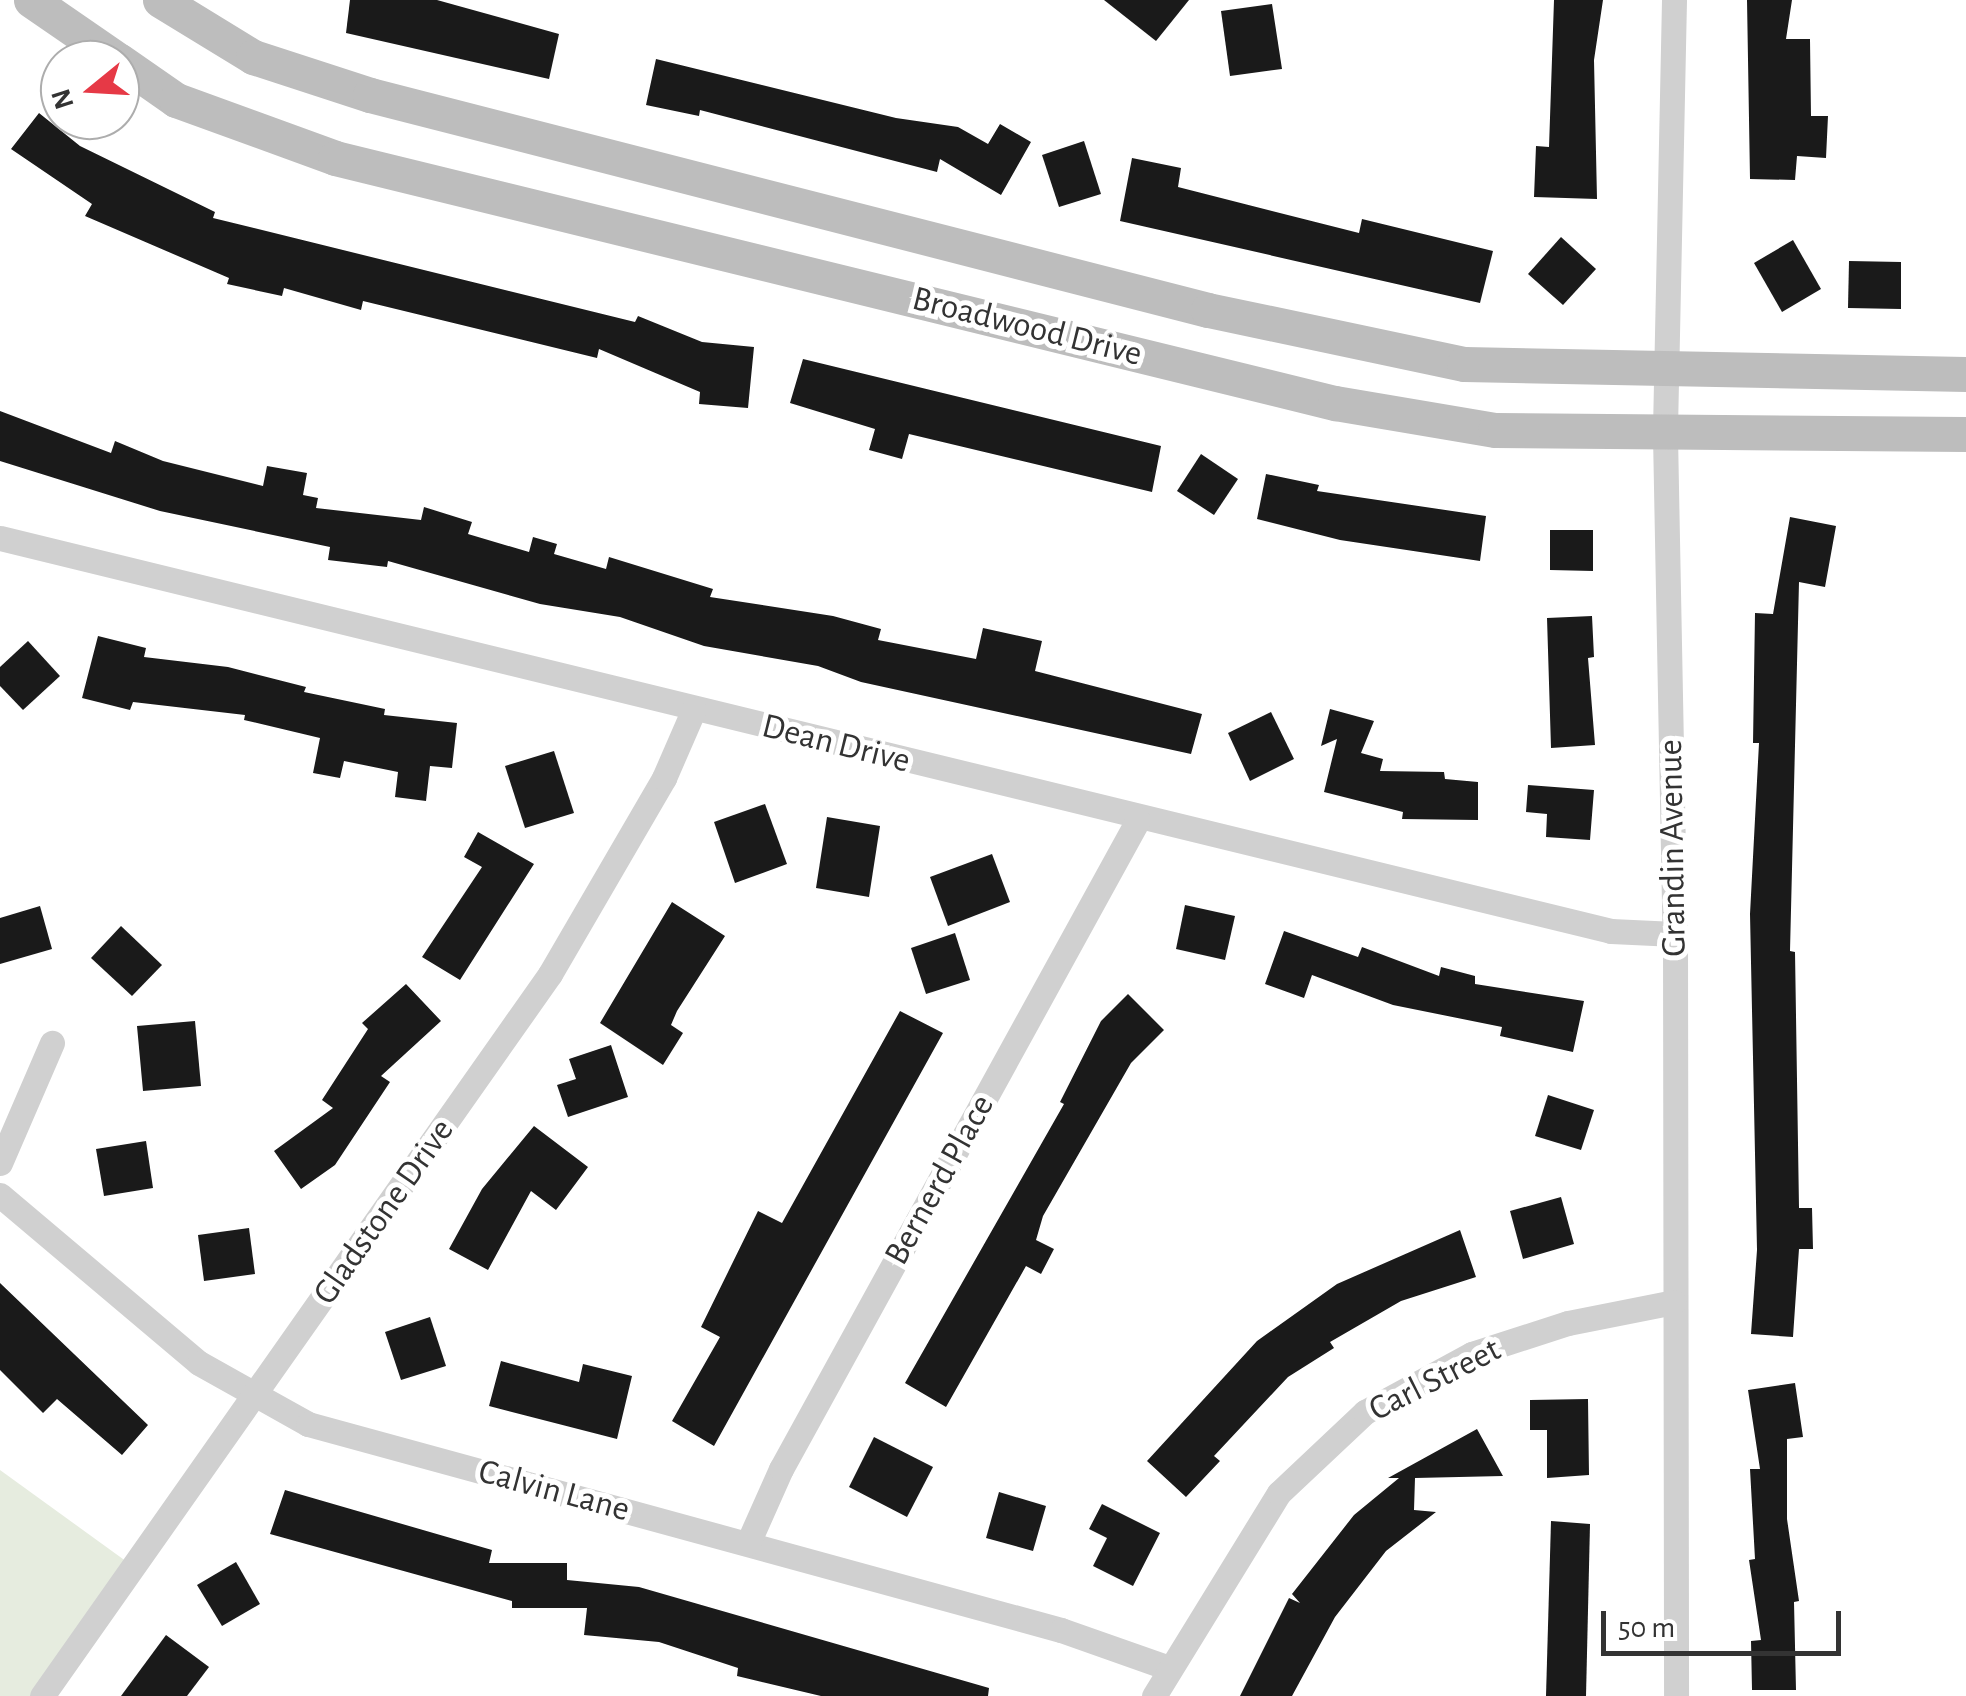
<!DOCTYPE html>
<html>
<head>
<meta charset="utf-8">
<style>
  body { margin:0 }
  #map { position:relative; width:1966px; height:1696px; overflow:hidden; background:#fff; font-family:"Alegreya Sans",sans-serif }
  div>[style] { position:absolute }
  .green>* { inset:0; background:#e6ecdf }
  .building>* { inset:0; background:#1a1a1a }
  .street>* { height:25px; margin:-12.5px; padding:0 12.5px; transform-origin:12.5px; border-radius:12.5px; background:#d0d0d0 }
  .secondary>* { height:35px; margin:-17.5px; padding:0 17.5px; transform-origin:17.5px; border-radius:17.5px; background:#bdbdbd }
  span { translate:-50% -50%; white-space:nowrap; text-align:center; line-height:1.15; -webkit-text-stroke:10px #fff; paint-order:stroke }
  .street-label { font-size:35px; color:#333 }
  .north { position:absolute; left:40px; top:40px; width:100px; height:100px; box-sizing:border-box; background:#fff; border:2px solid #adadad; border-radius:50%; rotate:252deg; font-size:28px; font-weight:700; line-height:40px; text-align:center; color:#333 }
  .north::after { content:''; display:block; margin:auto; width:35px; height:45px; background:#e63946; clip-path:polygon(50% 0,100% 100%,50% 72%,0 100%) }
  .scale { position:absolute; left:1601px; top:1611px; width:240px; height:45px; box-sizing:border-box; border:5px solid #333; border-top:0; padding-left:12px; font-size:30px; line-height:35px; white-space:nowrap; color:#333; -webkit-text-stroke:8px #fff; paint-order:stroke }
</style>
</head>
<body>
<div id="map">
  <div class="green">
    <div style="clip-path:polygon(0 1470px,134px 1567px,42px 1696px,0 1696px)"></div>
  </div>
  <div class="building">
    <div style="clip-path:polygon(350px 0,437px 0,559px 34px,549px 79px,346px 33px)"></div>
    <div style="clip-path:polygon(1104px 0,1189px 0,1156px 41px)"></div>
    <div style="clip-path:polygon(1554px 0,1603px 0,1594px 60px,1597px 199px,1534px 197px,1536px 146px,1549px 147px)"></div>
    <div style="clip-path:polygon(1747px 0,1792px 0,1786px 39px,1810px 39px,1811px 116px,1828px 116px,1826px 158px,1797px 156px,1795px 180px,1750px 179px)"></div>
    <div style="clip-path:polygon(1272px 4px,1282px 69px,1230px 76px,1221px 11px)"></div>
    <div style="clip-path:polygon(656px 59px,896px 118px,958px 127px,988px 144px,1000px 124px,1031px 142px,1001px 195px,940px 159px,937px 172px,700px 110px,699px 116px,646px 105px)"></div>
    <div style="clip-path:polygon(39px 113px,80px 146px,215px 212px,213px 218px,635px 322px,638px 316px,702px 342px,754px 347px,748px 408px,699px 404px,700px 392px,599px 349px,597px 358px,363px 301px,361px 310px,284px 288px,282px 296px,227px 284px,229px 278px,85px 216px,92px 204px,11px 149px)"></div>
    <div style="clip-path:polygon(1084px 141px,1101px 194px,1059px 207px,1042px 155px)"></div>
    <div style="clip-path:polygon(1132px 158px,1181px 168px,1178px 187px,1359px 233px,1362px 219px,1493px 251px,1480px 303px,1120px 221px)"></div>
    <div style="clip-path:polygon(1561px 237px,1596px 269px,1563px 305px,1528px 274px)"></div>
    <div style="clip-path:polygon(1793px 240px,1821px 289px,1782px 312px,1754px 263px)"></div>
    <div style="clip-path:polygon(1849px 261px,1901px 262px,1901px 309px,1848px 308px)"></div>
    <div style="clip-path:polygon(803px 359px,1161px 446px,1152px 492px,909px 434px,902px 459px,869px 450px,875px 429px,790px 403px)"></div>
    <div style="clip-path:polygon(0 411px,111px 453px,115px 441px,163px 461px,263px 486px,267px 466px,307px 473px,303px 495px,318px 498px,316px 508px,421px 520px,424px 507px,472px 522px,468px 534px,529px 552px,533px 537px,557px 544px,554px 554px,606px 569px,609px 557px,713px 589px,710px 597px,833px 616px,881px 629px,878px 640px,976px 659px,983px 628px,1042px 641px,1035px 671px,1202px 714px,1191px 754px,861px 682px,818px 666px,704px 646px,620px 617px,540px 604px,388px 561px,387px 567px,328px 560px,330px 547px,160px 511px,0 461px)"></div>
    <div style="clip-path:polygon(1201px 454px,1238px 479px,1214px 515px,1177px 491px)"></div>
    <div style="clip-path:polygon(1266px 474px,1319px 485px,1317px 491px,1486px 516px,1480px 561px,1340px 540px,1257px 519px)"></div>
    <div style="clip-path:polygon(1790px 517px,1836px 526px,1825px 587px,1799px 582px,1790px 951px,1795px 952px,1799px 1208px,1812px 1208px,1813px 1249px,1799px 1249px,1793px 1337px,1751px 1334px,1757px 1250px,1750px 914px,1759px 743px,1753px 743px,1755px 613px,1773px 614px)"></div>
    <div style="clip-path:polygon(1550px 530px,1593px 530px,1593px 571px,1550px 570px)"></div>
    <div style="clip-path:polygon(1592px 616px,1594px 657px,1588px 658px,1595px 745px,1551px 748px,1547px 618px)"></div>
    <div style="clip-path:polygon(98px 636px,146px 648px,144px 657px,228px 667px,306px 687px,304px 692px,385px 709px,384px 715px,457px 723px,452px 768px,430px 766px,426px 801px,395px 797px,398px 772px,344px 761px,340px 778px,313px 773px,320px 738px,244px 720px,245px 715px,133px 702px,130px 710px,82px 698px)"></div>
    <div style="clip-path:polygon(28px 641px,60px 676px,23px 710px,0 686px,0 667px)"></div>
    <div style="clip-path:polygon(1330px 709px,1374px 721px,1361px 753px,1383px 759px,1380px 771px,1444px 772px,1445px 779px,1478px 782px,1478px 820px,1402px 819px,1403px 812px,1324px 792px,1337px 739px,1321px 746px)"></div>
    <div style="clip-path:polygon(1271px 712px,1294px 759px,1250px 781px,1228px 733px)"></div>
    <div style="clip-path:polygon(554px 751px,574px 813px,525px 828px,505px 766px)"></div>
    <div style="clip-path:polygon(1528px 785px,1594px 790px,1590px 840px,1546px 837px,1547px 814px,1526px 812px)"></div>
    <div style="clip-path:polygon(765px 804px,787px 864px,735px 883px,714px 822px)"></div>
    <div style="clip-path:polygon(827px 817px,880px 826px,869px 897px,816px 888px)"></div>
    <div style="clip-path:polygon(478px 832px,534px 864px,460px 980px,422px 957px,482px 867px,464px 857px)"></div>
    <div style="clip-path:polygon(992px 854px,1010px 902px,948px 926px,930px 877px)"></div>
    <div style="clip-path:polygon(672px 902px,725px 936px,677px 1011px,671px 1025px,683px 1033px,663px 1065px,600px 1023px)"></div>
    <div style="clip-path:polygon(1185px 905px,1235px 916px,1225px 960px,1176px 949px)"></div>
    <div style="clip-path:polygon(40px 906px,52px 949px,0 964px,0 918px)"></div>
    <div style="clip-path:polygon(121px 926px,162px 965px,132px 996px,91px 958px)"></div>
    <div style="clip-path:polygon(1284px 931px,1358px 957px,1362px 947px,1439px 976px,1441px 967px,1475px 976px,1475px 984px,1584px 1001px,1573px 1052px,1500px 1036px,1502px 1027px,1393px 1005px,1312px 975px,1304px 998px,1265px 984px)"></div>
    <div style="clip-path:polygon(955px 933px,970px 980px,926px 994px,911px 948px)"></div>
    <div style="clip-path:polygon(406px 984px,441px 1021px,381px 1076px,390px 1082px,335px 1165px,301px 1189px,274px 1151px,333px 1108px,322px 1100px,368px 1029px,362px 1023px)"></div>
    <div style="clip-path:polygon(1128px 994px,1164px 1030px,1131px 1063px,1043px 1216px,1036px 1240px,1054px 1249px,1041px 1274px,1026px 1266px,946px 1407px,905px 1383px,1064px 1104px,1060px 1102px,1101px 1021px)"></div>
    <div style="clip-path:polygon(900px 1011px,943px 1033px,714px 1446px,672px 1421px,720px 1337px,701px 1327px,758px 1211px,782px 1223px)"></div>
    <div style="clip-path:polygon(195px 1021px,201px 1086px,143px 1091px,137px 1026px)"></div>
    <div style="clip-path:polygon(611px 1045px,628px 1097px,568px 1117px,557px 1085px,576px 1079px,569px 1059px)"></div>
    <div style="clip-path:polygon(1548px 1095px,1594px 1110px,1581px 1150px,1535px 1136px)"></div>
    <div style="clip-path:polygon(534px 1126px,588px 1167px,556px 1210px,531px 1191px,488px 1270px,449px 1249px,482px 1189px)"></div>
    <div style="clip-path:polygon(146px 1141px,153px 1188px,104px 1196px,96px 1149px)"></div>
    <div style="clip-path:polygon(1561px 1197px,1574px 1244px,1523px 1259px,1510px 1211px)"></div>
    <div style="clip-path:polygon(249px 1228px,255px 1274px,204px 1281px,198px 1235px)"></div>
    <div style="clip-path:polygon(1460px 1230px,1476px 1277px,1401px 1301px,1330px 1342px,1334px 1348px,1288px 1377px,1214px 1456px,1220px 1461px,1186px 1497px,1147px 1461px,1257px 1341px,1337px 1284px)"></div>
    <div style="clip-path:polygon(0 1283px,148px 1425px,122px 1455px,57px 1399px,43px 1413px,0 1370px)"></div>
    <div style="clip-path:polygon(430px 1317px,446px 1366px,401px 1380px,385px 1332px)"></div>
    <div style="clip-path:polygon(501px 1361px,579px 1382px,583px 1364px,632px 1376px,617px 1439px,489px 1406px)"></div>
    <div style="clip-path:polygon(1795px 1383px,1803px 1437px,1787px 1439px,1787px 1519px,1799px 1601px,1794px 1602px,1796px 1690px,1752px 1690px,1751px 1641px,1761px 1640px,1749px 1560px,1755px 1559px,1750px 1469px,1760px 1469px,1748px 1390px)"></div>
    <div style="clip-path:polygon(1588px 1399px,1589px 1475px,1547px 1478px,1547px 1430px,1530px 1430px,1530px 1400px)"></div>
    <div style="clip-path:polygon(1477px 1429px,1503px 1476px,1415px 1478px,1414px 1510px,1436px 1512px,1386px 1551px,1335px 1617px,1292px 1696px,1240px 1696px,1289px 1598px,1300px 1603px,1292px 1594px,1354px 1515px,1399px 1478px,1388px 1478px)"></div>
    <div style="clip-path:polygon(874px 1437px,933px 1467px,907px 1517px,849px 1487px)"></div>
    <div style="clip-path:polygon(285px 1490px,492px 1550px,489px 1563px,567px 1563px,567px 1580px,639px 1587px,989px 1688px,988px 1696px,821px 1696px,737px 1676px,738px 1668px,659px 1642px,584px 1635px,587px 1608px,512px 1608px,512px 1601px,270px 1534px)"></div>
    <div style="clip-path:polygon(999px 1492px,1046px 1506px,1033px 1551px,986px 1538px)"></div>
    <div style="clip-path:polygon(1102px 1504px,1160px 1533px,1133px 1586px,1093px 1566px,1107px 1538px,1089px 1529px)"></div>
    <div style="clip-path:polygon(1551px 1521px,1590px 1524px,1586px 1696px,1546px 1696px)"></div>
    <div style="clip-path:polygon(236px 1562px,260px 1604px,222px 1626px,197px 1585px)"></div>
    <div style="clip-path:polygon(166px 1635px,209px 1667px,187px 1696px,121px 1696px)"></div>
  </div>
  <div class="street">
    <div style="left:1674px;top:0;width:435px;rotate:91.2deg"></div>
    <div style="left:1665px;top:435px;width:499px;rotate:88.9deg"></div>
    <div style="left:1675px;top:934px;width:762px;rotate:89.92deg"></div>
    <div style="left:0;top:538px;width:1658px;rotate:13.71deg"></div>
    <div style="left:1611px;top:931px;width:64px;rotate:2.7deg"></div>
    <div style="left:0;top:1163px;width:131px;rotate:-66.6deg"></div>
    <div style="left:0;top:1195px;width:260px;rotate:40.2deg"></div>
    <div style="left:199px;top:1363px;width:125px;rotate:29.2deg"></div>
    <div style="left:308px;top:1424px;width:781px;rotate:15.3deg"></div>
    <div style="left:1061px;top:1630px;width:114px;rotate:19.4deg"></div>
    <div style="left:748px;top:1543px;width:81px;rotate:-66deg"></div>
    <div style="left:781px;top:1469px;width:741px;rotate:-61.19deg"></div>
    <div style="left:42px;top:1696px;width:883px;rotate:-54.87deg"></div>
    <div style="left:550px;top:974px;width:227px;rotate:-59.8deg"></div>
    <div style="left:664px;top:778px;width:75px;rotate:-66.5deg"></div>
    <div style="left:1154px;top:1696px;width:238px;rotate:-58.4deg"></div>
    <div style="left:1279px;top:1493px;width:118px;rotate:-43.3deg"></div>
    <div style="left:1365px;top:1412px;width:122px;rotate:-28.5deg"></div>
    <div style="left:1472px;top:1354px;width:101px;rotate:-17.9deg"></div>
    <div style="left:1568px;top:1323px;width:108px;rotate:-11.2deg"></div>
  </div>
  <div class="secondary">
    <div style="left:31px;top:0;width:106px;rotate:34.6deg"></div>
    <div style="left:160px;top:0;width:109px;rotate:31.5deg"></div>
    <div style="left:253px;top:57px;width:123px;rotate:18deg"></div>
    <div style="left:370px;top:95px;width:865px;rotate:14.39deg"></div>
    <div style="left:1208px;top:310px;width:262px;rotate:11.9deg"></div>
    <div style="left:1464px;top:364px;width:502px;rotate:1.14deg"></div>
    <div style="left:120px;top:61px;width:68px;rotate:34.9deg"></div>
    <div style="left:176px;top:100px;width:169px;rotate:20deg"></div>
    <div style="left:335px;top:158px;width:1030px;rotate:13.77deg"></div>
    <div style="left:1335px;top:403px;width:162px;rotate:9.6deg"></div>
    <div style="left:1495px;top:430px;width:471px;rotate:0.5deg"></div>
  </div>
  <div class="street-label">
    <span style="left:1027px;top:327px;rotate:14deg">Broadwood Drive</span>
    <span style="left:836px;top:744px;rotate:14deg">Dean Drive</span>
    <span style="left:1673px;top:848px;rotate:-91deg">Grandin Avenue</span>
    <span style="left:940px;top:1180px;rotate:-61deg">Bernerd Place</span>
    <span style="left:384px;top:1212px;rotate:-55deg">Gladstone Drive</span>
    <span style="left:1435px;top:1380px;rotate:-27deg">Carl Street</span>
    <span style="left:554px;top:1491px;rotate:15deg">Calvin Lane</span>
  </div>
  <div class="north">N</div>
  <div class="scale">50 m</div>
</div>
</body>
</html>
